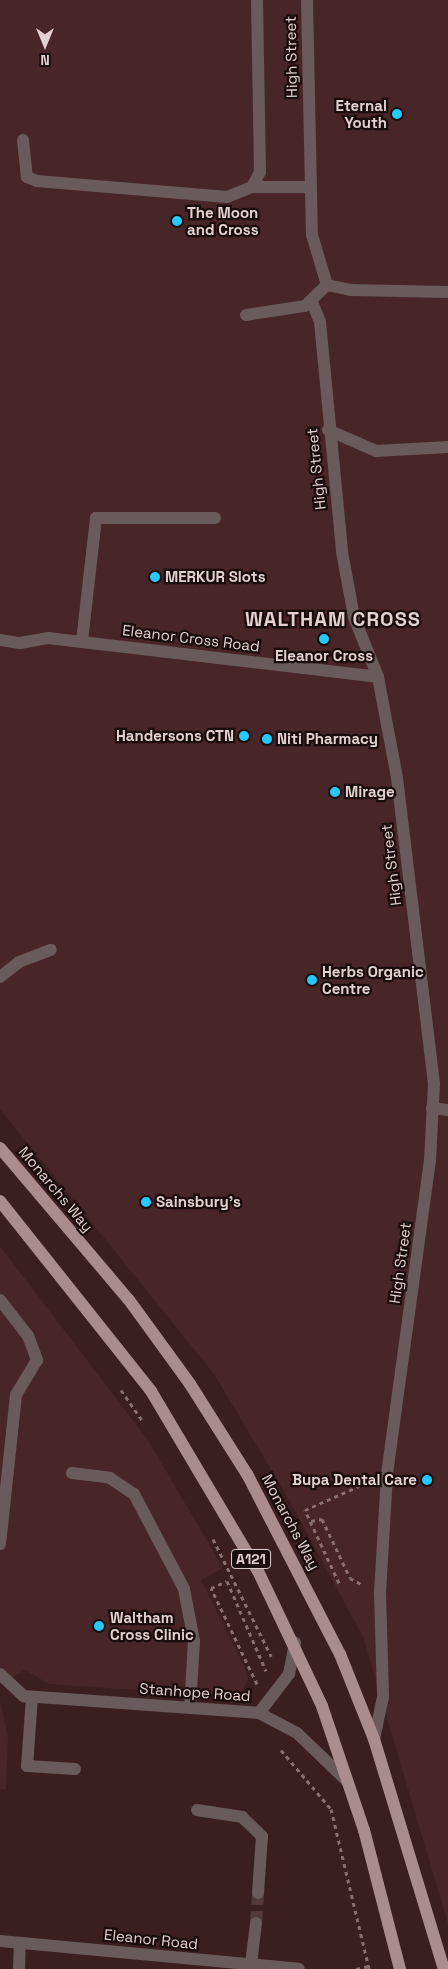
<!DOCTYPE html>
<html>
<head>
<meta charset="utf-8">
<style>
  body { margin:0 }
  #map { position:relative; width:448px; height:1969px; overflow:hidden; background:#3a1e20; font-family:"Space Grotesk",sans-serif }
  div>[style] { position:absolute }
  .built>* { inset:0; background:#482527 }
  .minor-tunnel>* { height:12px; margin-top:-6px; transform-origin:0; background:repeating-linear-gradient(90deg,#54393a 0 12px,transparent 0 18px) }
  .path>* { height:3px; margin-top:-1.5px; transform-origin:0; background:repeating-linear-gradient(90deg,#886f70 0 4px,transparent 0 8px) }
  .minor>* { height:12px; margin:-6px; padding:0 6px; transform-origin:6px; border-radius:6px; background:#695a5b }
  .major>* { height:12px; margin:-6px; padding:0 6px; transform-origin:6px; border-radius:6px; background:#ab8c8d }
  .dots>* { width:14px; height:14px; translate:-50% -50%; box-sizing:border-box; border:2px solid #190c0d; border-radius:50% }
  span { translate:-50% -50%; white-space:nowrap; text-align:center; line-height:1.15; -webkit-text-stroke:4.5px #190c0d; paint-order:stroke }
  .shield-label span { padding:1px 4px; background:#190c0d; border:1px solid; border-radius:4px; -webkit-text-stroke-width:0 }
  .shield-label { font-size:14px; color:#e4d0d0; font-weight:700 }
  .street-label { font-size:15px; color:#e4d0d0 }
  .poi-label { font-size:15px; color:#e4d0d0; font-weight:700 }
  .right { translate:-100% -50%; text-align:right }
  .left { translate:0 -50%; text-align:left }
  .district-label { font-size:20px; color:#e4d0d0; font-weight:700; letter-spacing:1px }
  .north { position:absolute; left:20px; top:20px; width:50px; height:50px; -webkit-text-stroke:4px #190c0d; paint-order:stroke; rotate:180deg; font-size:14px; font-weight:700; line-height:20px; text-align:center; color:#e4d0d0 }
  .north::after { content:''; display:block; margin:auto; width:18px; height:22px; background:#e4d0d0; clip-path:polygon(50% 0,100% 100%,50% 72%,0 100%) }
</style>
</head>
<body>
<div id="map">
  <div class="built">
    <div style="clip-path:polygon(0 0,448px 0,448px 1924px,363px 1637px,288px 1498px,214px 1374px,0 1109px)"></div>
    <div style="clip-path:polygon(0 1246px,148px 1440px,223px 1568px,201px 1580px,244px 1666px,248px 1679px,243px 1691px,224px 1696px,49px 1684px,25px 1670px,0 1684px)"></div>
    <div style="clip-path:polygon(0 1700px,8px 1736px,6px 1790px,0 1789px)"></div>
  </div>
  <div class="minor-tunnel">
    <div style="left:256px;top:1923px;width:30px;rotate:-86deg"></div>
  </div>
  <div class="path">
    <div style="left:121px;top:1390px;width:37px;rotate:55deg"></div>
    <div style="left:311px;top:1521px;width:11px;rotate:-10deg"></div>
    <div style="left:322px;top:1519px;width:65px;rotate:64.6deg"></div>
    <div style="left:350px;top:1578px;width:13px;rotate:29deg"></div>
    <div style="left:213px;top:1539px;width:131px;rotate:63.6deg"></div>
    <div style="left:339px;top:1583px;width:81px;rotate:-115deg"></div>
    <div style="left:305px;top:1510px;width:67px;rotate:-23.9deg"></div>
    <div style="left:257px;top:1684px;width:106px;rotate:-115.6deg"></div>
    <div style="left:211px;top:1588px;width:17px;rotate:-24deg"></div>
    <div style="left:227px;top:1581px;width:98px;rotate:66.6deg"></div>
    <div style="left:281px;top:1750px;width:77px;rotate:49.7deg"></div>
    <div style="left:331px;top:1809px;width:164px;rotate:76.6deg"></div>
    <div style="left:356px;top:1969px;width:13px;rotate:-13deg"></div>
  </div>
  <div class="minor">
    <div style="left:307px;top:0;width:235px;rotate:88.8deg"></div>
    <div style="left:312px;top:235px;width:52px;rotate:73.3deg"></div>
    <div style="left:23px;top:140px;width:37px;rotate:84deg"></div>
    <div style="left:27px;top:177px;width:11px;rotate:22deg"></div>
    <div style="left:37px;top:181px;width:191px;rotate:4.8deg"></div>
    <div style="left:227px;top:197px;width:27px;rotate:-22deg"></div>
    <div style="left:252px;top:187px;width:59px"></div>
    <div style="left:252px;top:187px;width:17px;rotate:-62deg"></div>
    <div style="left:260px;top:172px;width:172px;rotate:-91deg"></div>
    <div style="left:327px;top:285px;width:25px;rotate:12deg"></div>
    <div style="left:351px;top:290px;width:97px;rotate:1.2deg"></div>
    <div style="left:312px;top:302px;width:22px;rotate:68deg"></div>
    <div style="left:320px;top:322px;width:231px;rotate:84.5deg"></div>
    <div style="left:342px;top:552px;width:66px;rotate:79.5deg"></div>
    <div style="left:354px;top:617px;width:65px;rotate:68.2deg"></div>
    <div style="left:378px;top:677px;width:103px;rotate:79.3deg"></div>
    <div style="left:397px;top:778px;width:308px;rotate:83.1deg"></div>
    <div style="left:434px;top:1084px;width:76px;rotate:93deg"></div>
    <div style="left:430px;top:1160px;width:318px;rotate:97.8deg"></div>
    <div style="left:387px;top:1475px;width:118px;rotate:93.4deg"></div>
    <div style="left:380px;top:1593px;width:104px;rotate:88.3deg"></div>
    <div style="left:383px;top:1697px;width:43px;rotate:102.1deg"></div>
    <div style="left:246px;top:315px;width:60px;rotate:-8.7deg"></div>
    <div style="left:305px;top:306px;width:30px;rotate:-44deg"></div>
    <div style="left:328px;top:430px;width:52px;rotate:23.6deg"></div>
    <div style="left:376px;top:451px;width:72px;rotate:-3.2deg"></div>
    <div style="left:0;top:640px;width:20px;rotate:9deg"></div>
    <div style="left:20px;top:643px;width:28px;rotate:-10deg"></div>
    <div style="left:48px;top:638px;width:332px;rotate:6.7deg"></div>
    <div style="left:82px;top:641px;width:124px;rotate:-83.5deg"></div>
    <div style="left:96px;top:518px;width:119px"></div>
    <div style="left:0;top:977px;width:24px;rotate:-38deg"></div>
    <div style="left:19px;top:962px;width:34px;rotate:-21deg"></div>
    <div style="left:432px;top:1108px;width:16px;rotate:7deg"></div>
    <div style="left:0;top:1300px;width:46px;rotate:52.1deg"></div>
    <div style="left:28px;top:1336px;width:26px;rotate:69deg"></div>
    <div style="left:37px;top:1360px;width:41px;rotate:121deg"></div>
    <div style="left:16px;top:1395px;width:150px;rotate:96.1deg"></div>
    <div style="left:72px;top:1473px;width:38px;rotate:7deg"></div>
    <div style="left:110px;top:1478px;width:29px;rotate:34deg"></div>
    <div style="left:134px;top:1494px;width:107px;rotate:62.2deg"></div>
    <div style="left:184px;top:1589px;width:53px;rotate:79.1deg"></div>
    <div style="left:194px;top:1641px;width:67px;rotate:93.4deg"></div>
    <div style="left:0;top:1674px;width:33px;rotate:43deg"></div>
    <div style="left:24px;top:1696px;width:236px;rotate:4.1deg"></div>
    <div style="left:259px;top:1713px;width:43px;rotate:27.8deg"></div>
    <div style="left:297px;top:1733px;width:69px;rotate:43.8deg"></div>
    <div style="left:32px;top:1697px;width:69px;rotate:94.1deg"></div>
    <div style="left:27px;top:1766px;width:48px;rotate:3.6deg"></div>
    <div style="left:259px;top:1713px;width:49px;rotate:-52.4deg"></div>
    <div style="left:289px;top:1674px;width:32px;rotate:-79deg"></div>
    <div style="left:197px;top:1810px;width:46px;rotate:8.8deg"></div>
    <div style="left:242px;top:1817px;width:28px;rotate:44deg"></div>
    <div style="left:262px;top:1836px;width:57px;rotate:94deg"></div>
    <div style="left:0;top:1941px;width:300px;rotate:5.3deg"></div>
    <div style="left:251px;top:1964px;width:41px;rotate:-83deg"></div>
    <div style="left:19px;top:1969px;width:26px;rotate:-88deg"></div>
  </div>
  <div class="major">
    <div style="left:0;top:1148px;width:199px;rotate:49.7deg"></div>
    <div style="left:129px;top:1300px;width:104px;rotate:54deg"></div>
    <div style="left:190px;top:1384px;width:107px;rotate:57.7deg"></div>
    <div style="left:247px;top:1474px;width:203px;rotate:62.7deg"></div>
    <div style="left:340px;top:1654px;width:92px;rotate:68.2deg"></div>
    <div style="left:374px;top:1739px;width:240px;rotate:73.1deg"></div>
    <div style="left:0;top:1201px;width:243px;rotate:51.5deg"></div>
    <div style="left:151px;top:1391px;width:209px;rotate:59.3deg"></div>
    <div style="left:258px;top:1571px;width:149px;rotate:64.6deg"></div>
    <div style="left:322px;top:1706px;width:131px;rotate:71.3deg"></div>
    <div style="left:364px;top:1830px;width:144px;rotate:75.5deg"></div>
  </div>
  <div class="dots">
    <div style="left:397px;top:114px;background:#24c9fe"></div>
    <div style="left:177px;top:221px;background:#24c9fe"></div>
    <div style="left:155px;top:577px;background:#24c9fe"></div>
    <div style="left:324px;top:639px;background:#24c9fe"></div>
    <div style="left:244px;top:736px;background:#24c9fe"></div>
    <div style="left:267px;top:739px;background:#24c9fe"></div>
    <div style="left:335px;top:792px;background:#24c9fe"></div>
    <div style="left:312px;top:980px;background:#24c9fe"></div>
    <div style="left:146px;top:1202px;background:#24c9fe"></div>
    <div style="left:427px;top:1480px;background:#24c9fe"></div>
    <div style="left:99px;top:1626px;background:#24c9fe"></div>
  </div>
  <div class="shield-label">
    <span style="left:251px;top:1559px">A121</span>
  </div>
  <div class="street-label">
    <span style="left:291px;top:57px;rotate:-91deg">High Street</span>
    <span style="left:316px;top:469px;rotate:-96deg">High Street</span>
    <span style="left:191px;top:638px;rotate:7deg">Eleanor Cross Road</span>
    <span style="left:391px;top:865px;rotate:-97deg">High Street</span>
    <span style="left:56px;top:1189px;rotate:50deg">Monarchs Way</span>
    <span style="left:400px;top:1263px;rotate:-82deg">High Street</span>
    <span style="left:291px;top:1522px;rotate:62deg">Monarchs Way</span>
    <span style="left:195px;top:1692px;rotate:4deg">Stanhope Road</span>
    <span style="left:151px;top:1939px;rotate:6deg">Eleanor Road</span>
  </div>
  <div class="poi-label">
    <span class="right" style="left:387px;top:114px">Eternal<br>Youth</span>
    <span class="left" style="left:187px;top:221px">The Moon<br>and Cross</span>
    <span class="left" style="left:165px;top:577px">MERKUR Slots</span>
    <span style="left:324px;top:656px">Eleanor Cross</span>
    <span class="right" style="left:234px;top:736px">Handersons CTN</span>
    <span class="left" style="left:277px;top:739px">Niti Pharmacy</span>
    <span class="left" style="left:345px;top:792px">Mirage</span>
    <span class="left" style="left:322px;top:980px">Herbs Organic<br>Centre</span>
    <span class="left" style="left:156px;top:1202px">Sainsbury's</span>
    <span class="right" style="left:417px;top:1480px">Bupa Dental Care</span>
    <span class="left" style="left:110px;top:1626px">Waltham<br>Cross Clinic</span>
  </div>
  <div class="district-label">
    <span style="left:333px;top:619px">WALTHAM CROSS</span>
  </div>
  <div class="north">N</div>
</div>
</body>
</html>
